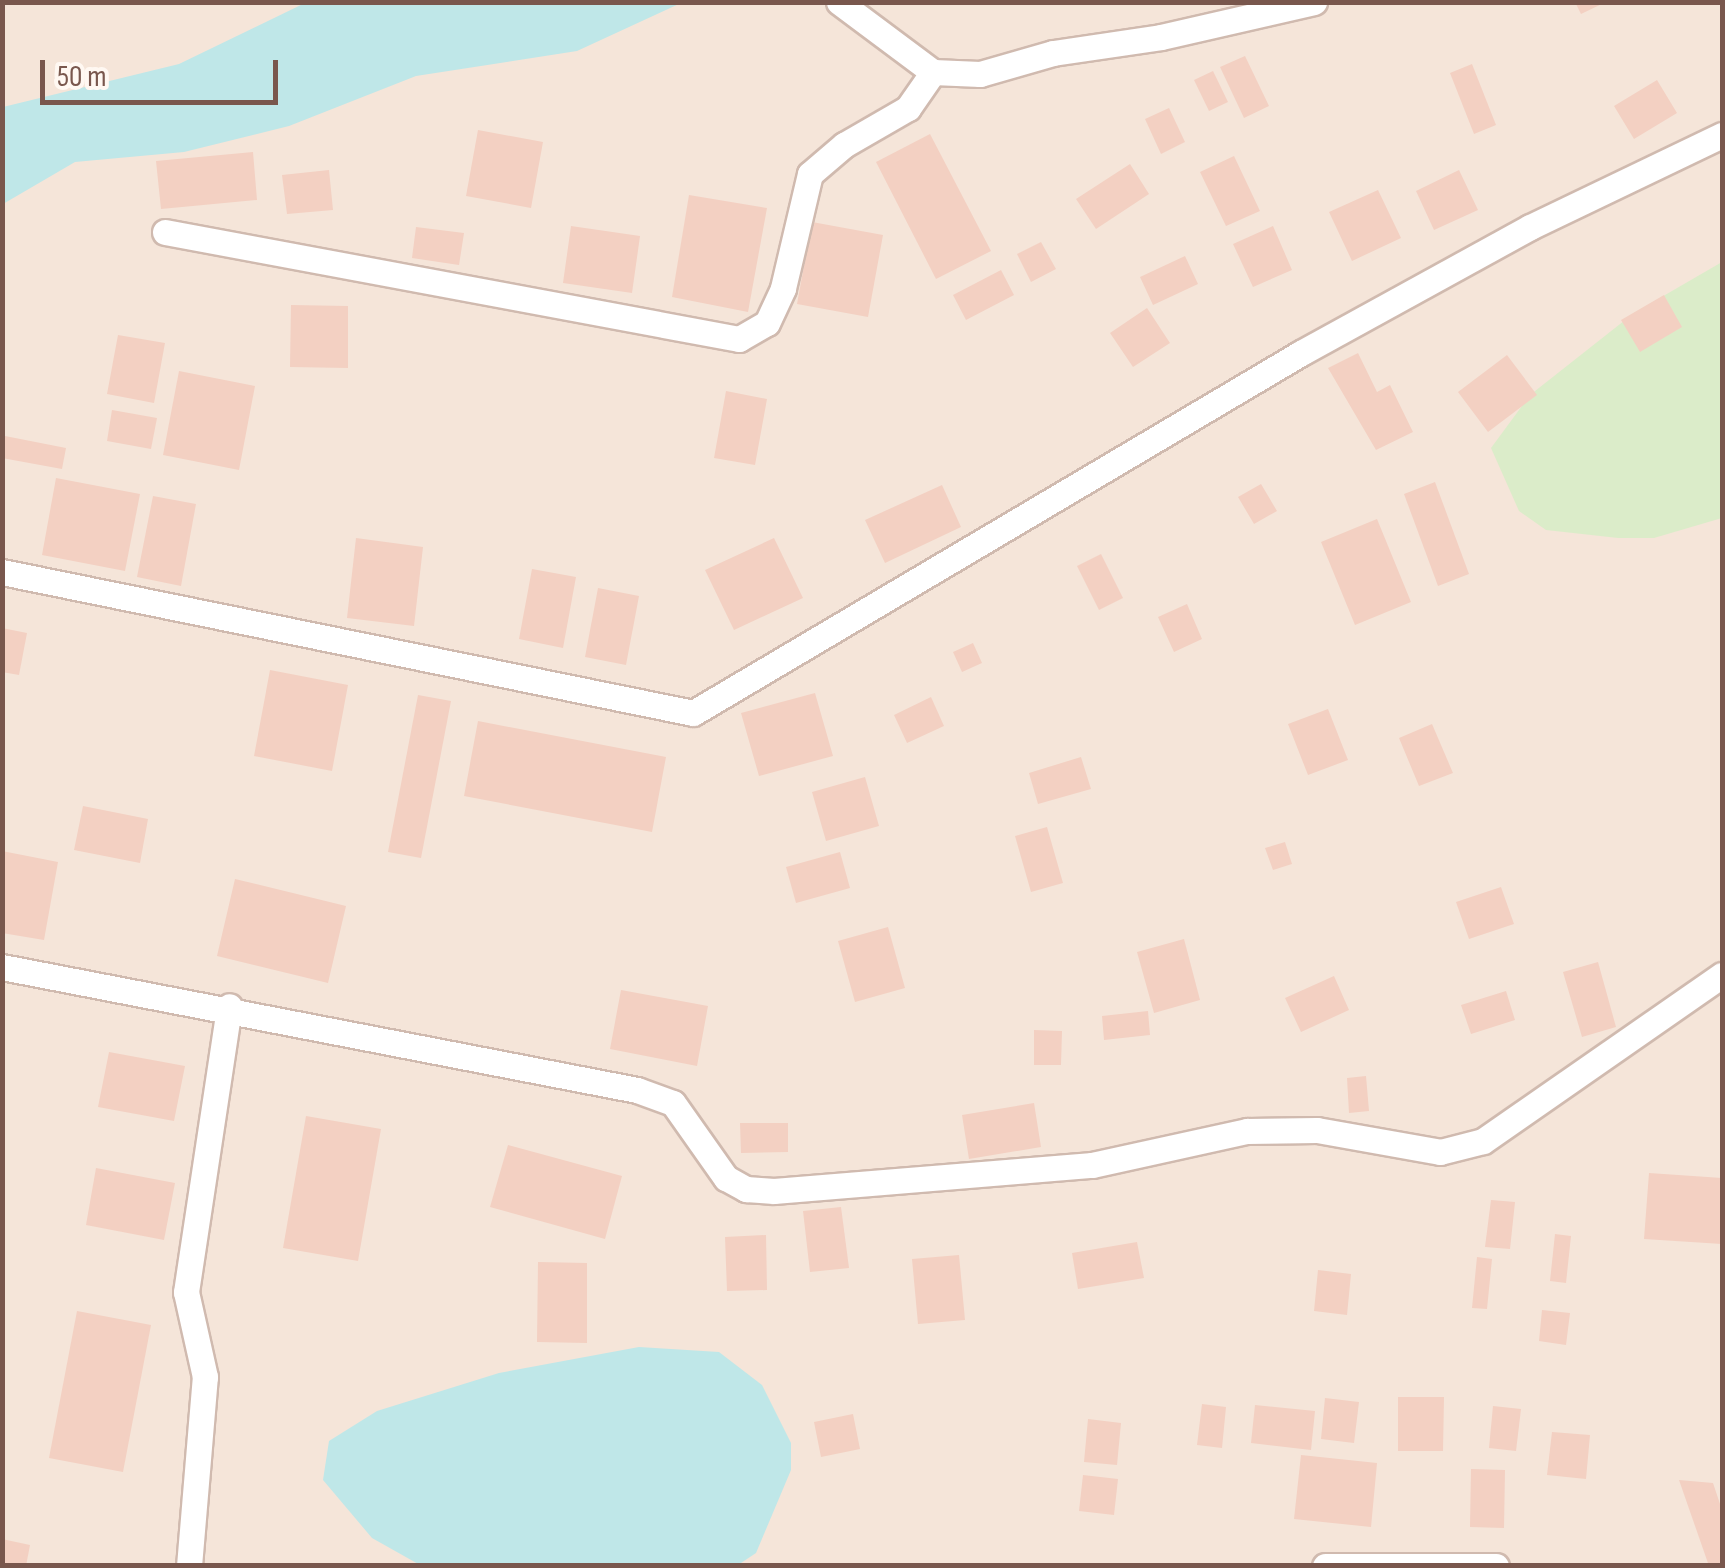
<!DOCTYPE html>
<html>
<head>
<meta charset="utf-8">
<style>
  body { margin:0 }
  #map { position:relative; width:1725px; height:1568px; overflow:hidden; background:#fdf4eb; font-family:"Sofia Sans Condensed",sans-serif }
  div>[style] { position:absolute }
  .residential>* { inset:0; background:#f5e5d9 }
  .green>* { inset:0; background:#dbecc9 }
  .water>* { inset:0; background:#bfe7e8 }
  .building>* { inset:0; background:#f3d0c2 }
  .roads { filter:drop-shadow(2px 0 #d0baaf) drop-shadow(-2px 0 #d0baaf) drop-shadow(0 2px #d0baaf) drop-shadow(0 -2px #d0baaf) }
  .street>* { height:25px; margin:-12.5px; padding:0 12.5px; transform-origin:12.5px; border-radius:12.5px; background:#fff }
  span { translate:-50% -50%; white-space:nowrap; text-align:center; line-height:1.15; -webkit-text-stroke:8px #fff8f2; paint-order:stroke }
  .frame { position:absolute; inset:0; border:5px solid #79574d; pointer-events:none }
  .scale { position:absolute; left:40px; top:60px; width:238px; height:45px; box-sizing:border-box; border:5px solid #79574d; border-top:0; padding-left:12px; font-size:30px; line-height:35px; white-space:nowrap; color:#79574d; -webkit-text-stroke:8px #fff8f2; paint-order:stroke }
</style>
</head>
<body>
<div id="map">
  <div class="residential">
    <div style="clip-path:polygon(3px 3px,1722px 3px,1722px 1565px,3px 1565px)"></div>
  </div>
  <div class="green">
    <div style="clip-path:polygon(1722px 262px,1722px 518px,1654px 538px,1618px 538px,1546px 530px,1519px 511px,1491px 448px,1530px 395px,1634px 313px)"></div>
  </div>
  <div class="water">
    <div style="clip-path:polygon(305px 3px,305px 2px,681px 3px,577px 51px,416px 76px,289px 126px,184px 152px,75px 162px,3px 204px,3px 107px,179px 64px)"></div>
    <div style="clip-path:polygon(639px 1347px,719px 1352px,762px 1385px,791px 1443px,791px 1470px,756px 1553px,738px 1565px,420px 1565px,372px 1538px,323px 1480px,329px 1441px,377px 1411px,499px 1373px)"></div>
  </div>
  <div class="building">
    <div style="clip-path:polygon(1575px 2px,1606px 2px,1581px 14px)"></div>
    <div style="clip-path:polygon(1245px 56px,1269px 106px,1244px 118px,1220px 67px)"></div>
    <div style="clip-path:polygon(1472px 64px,1496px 125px,1474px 134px,1450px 73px)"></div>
    <div style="clip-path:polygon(1213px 71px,1228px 102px,1209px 111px,1194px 80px)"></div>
    <div style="clip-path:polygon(1657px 80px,1677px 113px,1634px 139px,1614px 106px)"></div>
    <div style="clip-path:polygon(1169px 108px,1185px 142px,1161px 154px,1145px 119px)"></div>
    <div style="clip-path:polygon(478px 130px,543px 142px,531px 208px,466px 196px)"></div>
    <div style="clip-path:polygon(930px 134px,991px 251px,936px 279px,876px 162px)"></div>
    <div style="clip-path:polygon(253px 152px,257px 200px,161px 209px,156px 161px)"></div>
    <div style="clip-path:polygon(1234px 156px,1260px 211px,1226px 226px,1200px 172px)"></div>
    <div style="clip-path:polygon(1130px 164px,1149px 194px,1096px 229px,1076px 199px)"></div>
    <div style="clip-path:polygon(329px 170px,333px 210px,287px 214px,282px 175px)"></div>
    <div style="clip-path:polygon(1459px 170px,1478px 210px,1434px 230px,1416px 191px)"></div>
    <div style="clip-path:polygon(1378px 190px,1401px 238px,1352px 261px,1329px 212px)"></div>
    <div style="clip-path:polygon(689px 195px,767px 208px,748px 312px,672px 297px)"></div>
    <div style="clip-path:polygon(812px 222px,883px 235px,868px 317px,797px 304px)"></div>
    <div style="clip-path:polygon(571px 226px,640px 236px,632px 293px,563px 283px)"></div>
    <div style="clip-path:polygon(1273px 226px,1292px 270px,1253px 287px,1233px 244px)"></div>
    <div style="clip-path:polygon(416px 227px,464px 233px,459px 265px,412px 258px)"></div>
    <div style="clip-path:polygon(1041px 242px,1056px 269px,1031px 282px,1017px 254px)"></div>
    <div style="clip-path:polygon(1185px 256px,1198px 284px,1153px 305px,1140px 277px)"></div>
    <div style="clip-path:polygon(1001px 270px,1014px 295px,966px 320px,953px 295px)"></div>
    <div style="clip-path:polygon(1664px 295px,1682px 327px,1640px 352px,1621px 320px)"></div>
    <div style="clip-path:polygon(291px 305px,348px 306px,348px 368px,290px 367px)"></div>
    <div style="clip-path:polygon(1147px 308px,1170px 343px,1133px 367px,1110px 333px)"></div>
    <div style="clip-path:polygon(118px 335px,165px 343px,154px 403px,107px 394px)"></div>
    <div style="clip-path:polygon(1358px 353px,1377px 392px,1390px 385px,1413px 432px,1376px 450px,1328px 368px)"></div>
    <div style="clip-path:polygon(1507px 355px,1537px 395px,1488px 432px,1458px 392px)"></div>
    <div style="clip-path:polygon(179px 371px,255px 386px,239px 470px,163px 455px)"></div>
    <div style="clip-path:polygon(726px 391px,767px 399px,755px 465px,714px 458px)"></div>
    <div style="clip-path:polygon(112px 410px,157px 418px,151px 449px,107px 441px)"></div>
    <div style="clip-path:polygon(5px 436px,66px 448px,62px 469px,2px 458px)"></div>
    <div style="clip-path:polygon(56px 478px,140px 494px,125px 571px,42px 555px)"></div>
    <div style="clip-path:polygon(1435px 482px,1469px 574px,1438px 586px,1404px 494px)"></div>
    <div style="clip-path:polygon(1261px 484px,1277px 511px,1254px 524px,1238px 497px)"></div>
    <div style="clip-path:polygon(942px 485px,961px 527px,885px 563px,865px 520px)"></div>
    <div style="clip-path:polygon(153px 496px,196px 504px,181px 586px,137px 577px)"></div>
    <div style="clip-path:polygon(1377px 519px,1411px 602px,1355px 625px,1321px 542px)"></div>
    <div style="clip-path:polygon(356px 538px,423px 547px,414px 626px,347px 618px)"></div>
    <div style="clip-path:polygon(774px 538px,803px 598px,734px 630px,705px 570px)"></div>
    <div style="clip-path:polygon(1101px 554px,1123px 598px,1099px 610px,1077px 566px)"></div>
    <div style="clip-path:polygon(532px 569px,576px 577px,563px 648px,519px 639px)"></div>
    <div style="clip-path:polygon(598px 588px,639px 596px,626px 665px,585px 657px)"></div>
    <div style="clip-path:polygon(1187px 604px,1202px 639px,1174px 652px,1158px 617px)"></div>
    <div style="clip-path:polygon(2px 628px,27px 633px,19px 675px,2px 672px)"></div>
    <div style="clip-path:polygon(973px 643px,982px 663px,962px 672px,953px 652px)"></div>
    <div style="clip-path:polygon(270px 670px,348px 685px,332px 771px,254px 756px)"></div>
    <div style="clip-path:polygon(815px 693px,833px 756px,759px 776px,741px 713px)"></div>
    <div style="clip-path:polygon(418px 695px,451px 701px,421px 858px,388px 852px)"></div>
    <div style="clip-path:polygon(931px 697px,944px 726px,907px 743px,894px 715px)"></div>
    <div style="clip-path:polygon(1328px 709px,1348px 760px,1308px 775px,1288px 724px)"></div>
    <div style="clip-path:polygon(478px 721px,666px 757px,652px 832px,464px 796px)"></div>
    <div style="clip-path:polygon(1432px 724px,1453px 773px,1419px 786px,1399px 738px)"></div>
    <div style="clip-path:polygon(1081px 757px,1091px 789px,1038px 804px,1029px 773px)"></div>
    <div style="clip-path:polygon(865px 777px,879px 826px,826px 841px,812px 792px)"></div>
    <div style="clip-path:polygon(83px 806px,148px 819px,140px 863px,74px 850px)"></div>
    <div style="clip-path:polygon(1047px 827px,1063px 883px,1031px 892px,1015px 836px)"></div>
    <div style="clip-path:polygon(1285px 842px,1292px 864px,1273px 870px,1265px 848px)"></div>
    <div style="clip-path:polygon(2px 851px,58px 862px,44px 940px,2px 933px)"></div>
    <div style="clip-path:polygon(840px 852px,850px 888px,796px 903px,786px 867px)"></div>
    <div style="clip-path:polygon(235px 879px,346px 906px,328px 983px,217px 956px)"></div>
    <div style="clip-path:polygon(1501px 887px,1514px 924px,1469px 939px,1456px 902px)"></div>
    <div style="clip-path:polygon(888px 927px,905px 988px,855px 1002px,838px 941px)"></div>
    <div style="clip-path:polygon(1184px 939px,1200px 1000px,1154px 1013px,1137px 952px)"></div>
    <div style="clip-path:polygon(1598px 962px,1616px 1027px,1582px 1037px,1563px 972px)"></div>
    <div style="clip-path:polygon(1334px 976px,1349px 1010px,1301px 1032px,1285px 998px)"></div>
    <div style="clip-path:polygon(621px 990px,708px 1006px,697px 1066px,610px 1049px)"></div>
    <div style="clip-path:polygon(1506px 991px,1515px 1020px,1471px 1034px,1461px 1005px)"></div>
    <div style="clip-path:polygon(1148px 1011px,1150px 1035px,1104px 1040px,1102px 1016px)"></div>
    <div style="clip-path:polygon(1034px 1030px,1062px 1031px,1061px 1065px,1034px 1065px)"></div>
    <div style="clip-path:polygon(109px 1052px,185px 1066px,174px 1121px,98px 1107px)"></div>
    <div style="clip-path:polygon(1366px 1076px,1369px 1111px,1349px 1113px,1347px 1078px)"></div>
    <div style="clip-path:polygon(1034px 1103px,1041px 1147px,969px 1159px,962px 1115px)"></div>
    <div style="clip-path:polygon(306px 1116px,381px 1129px,358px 1261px,283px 1248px)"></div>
    <div style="clip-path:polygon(740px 1123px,788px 1123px,788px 1152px,741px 1153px)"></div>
    <div style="clip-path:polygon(508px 1145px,622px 1176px,605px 1239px,490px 1207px)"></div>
    <div style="clip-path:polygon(96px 1168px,175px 1183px,164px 1240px,86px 1225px)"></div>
    <div style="clip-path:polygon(1649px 1173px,1722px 1178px,1722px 1244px,1644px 1239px)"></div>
    <div style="clip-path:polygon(1491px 1200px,1515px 1202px,1510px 1249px,1485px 1247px)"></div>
    <div style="clip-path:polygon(841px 1207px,849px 1268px,810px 1272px,803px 1211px)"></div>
    <div style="clip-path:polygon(1555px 1234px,1571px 1236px,1566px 1283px,1550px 1281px)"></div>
    <div style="clip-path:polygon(766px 1235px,767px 1290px,727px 1291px,725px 1237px)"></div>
    <div style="clip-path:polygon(1137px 1242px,1144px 1278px,1078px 1289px,1072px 1253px)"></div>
    <div style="clip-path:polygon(959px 1255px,965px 1320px,918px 1324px,912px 1259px)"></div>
    <div style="clip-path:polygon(1477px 1257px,1492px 1259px,1487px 1309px,1472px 1308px)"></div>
    <div style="clip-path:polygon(538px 1262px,587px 1263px,587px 1343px,537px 1342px)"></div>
    <div style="clip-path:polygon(1318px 1270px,1351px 1274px,1347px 1315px,1314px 1311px)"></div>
    <div style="clip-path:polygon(1542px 1310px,1570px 1313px,1566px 1345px,1539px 1341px)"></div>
    <div style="clip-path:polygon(77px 1311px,151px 1325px,123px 1472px,49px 1458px)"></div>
    <div style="clip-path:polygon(1398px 1397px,1444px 1397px,1443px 1451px,1398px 1451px)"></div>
    <div style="clip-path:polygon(1325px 1398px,1359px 1402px,1354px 1443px,1321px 1439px)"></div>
    <div style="clip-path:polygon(1202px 1404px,1226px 1407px,1222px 1448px,1197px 1445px)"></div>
    <div style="clip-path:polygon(1255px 1405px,1315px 1411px,1311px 1450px,1251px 1443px)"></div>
    <div style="clip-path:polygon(1493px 1406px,1521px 1409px,1516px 1451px,1489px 1448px)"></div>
    <div style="clip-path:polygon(853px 1414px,860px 1449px,821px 1457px,814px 1422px)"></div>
    <div style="clip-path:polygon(1088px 1419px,1121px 1423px,1117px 1465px,1084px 1462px)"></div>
    <div style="clip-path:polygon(1552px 1432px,1590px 1435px,1586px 1479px,1547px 1475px)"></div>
    <div style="clip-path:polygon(1301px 1455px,1377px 1463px,1371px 1527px,1294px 1519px)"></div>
    <div style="clip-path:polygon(1471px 1469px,1505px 1470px,1504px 1528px,1470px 1527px)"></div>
    <div style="clip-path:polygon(1083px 1475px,1118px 1479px,1114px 1515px,1079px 1511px)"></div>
    <div style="clip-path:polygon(1679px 1480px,1713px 1483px,1722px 1510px,1722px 1566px,1709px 1566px)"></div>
    <div style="clip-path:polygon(2px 1539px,30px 1545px,26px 1566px,2px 1566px)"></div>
  </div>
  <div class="roads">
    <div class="street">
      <div style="left:839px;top:2px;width:117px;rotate:36.7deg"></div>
      <div style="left:933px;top:72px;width:47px;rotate:2.4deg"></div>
      <div style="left:980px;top:74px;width:76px;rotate:-16deg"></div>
      <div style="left:1053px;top:53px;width:109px;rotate:-8.4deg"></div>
      <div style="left:1161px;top:37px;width:157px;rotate:-12.9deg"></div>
      <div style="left:165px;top:232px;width:584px;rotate:10.56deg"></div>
      <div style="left:739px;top:339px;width:32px;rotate:-30deg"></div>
      <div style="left:767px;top:323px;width:38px;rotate:-65deg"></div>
      <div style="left:783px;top:288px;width:117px;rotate:-76.7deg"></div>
      <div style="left:810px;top:174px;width:45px;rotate:-40.5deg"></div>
      <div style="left:844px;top:145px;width:74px;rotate:-30deg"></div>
      <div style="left:908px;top:108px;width:44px;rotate:-55.2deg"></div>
      <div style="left:2px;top:572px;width:705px;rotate:11.53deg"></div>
      <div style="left:693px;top:713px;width:707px;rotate:-30.63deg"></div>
      <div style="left:1301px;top:353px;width:261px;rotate:-28.8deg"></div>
      <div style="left:1530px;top:227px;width:213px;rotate:-25.6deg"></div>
      <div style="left:2px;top:967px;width:647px;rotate:10.96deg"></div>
      <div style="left:637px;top:1090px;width:38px;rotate:20deg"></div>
      <div style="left:673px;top:1103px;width:92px;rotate:54.8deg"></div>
      <div style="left:726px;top:1178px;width:23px;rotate:29deg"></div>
      <div style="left:746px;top:1189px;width:28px;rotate:4deg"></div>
      <div style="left:774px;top:1191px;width:319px;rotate:-4.7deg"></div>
      <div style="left:1092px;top:1165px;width:159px;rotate:-12.4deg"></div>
      <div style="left:1247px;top:1131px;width:70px;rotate:-0.8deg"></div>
      <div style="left:1317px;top:1130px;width:125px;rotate:10.1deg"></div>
      <div style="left:1440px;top:1152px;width:44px;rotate:-14.3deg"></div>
      <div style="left:1483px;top:1141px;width:291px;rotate:-34.8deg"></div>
      <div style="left:189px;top:1566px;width:190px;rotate:-85.2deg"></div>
      <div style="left:205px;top:1377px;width:87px;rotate:-102.6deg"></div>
      <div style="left:186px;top:1292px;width:289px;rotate:-81.4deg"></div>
      <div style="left:1325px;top:1566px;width:171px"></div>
    </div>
  </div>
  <div class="frame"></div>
  <div class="scale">50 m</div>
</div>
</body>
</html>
